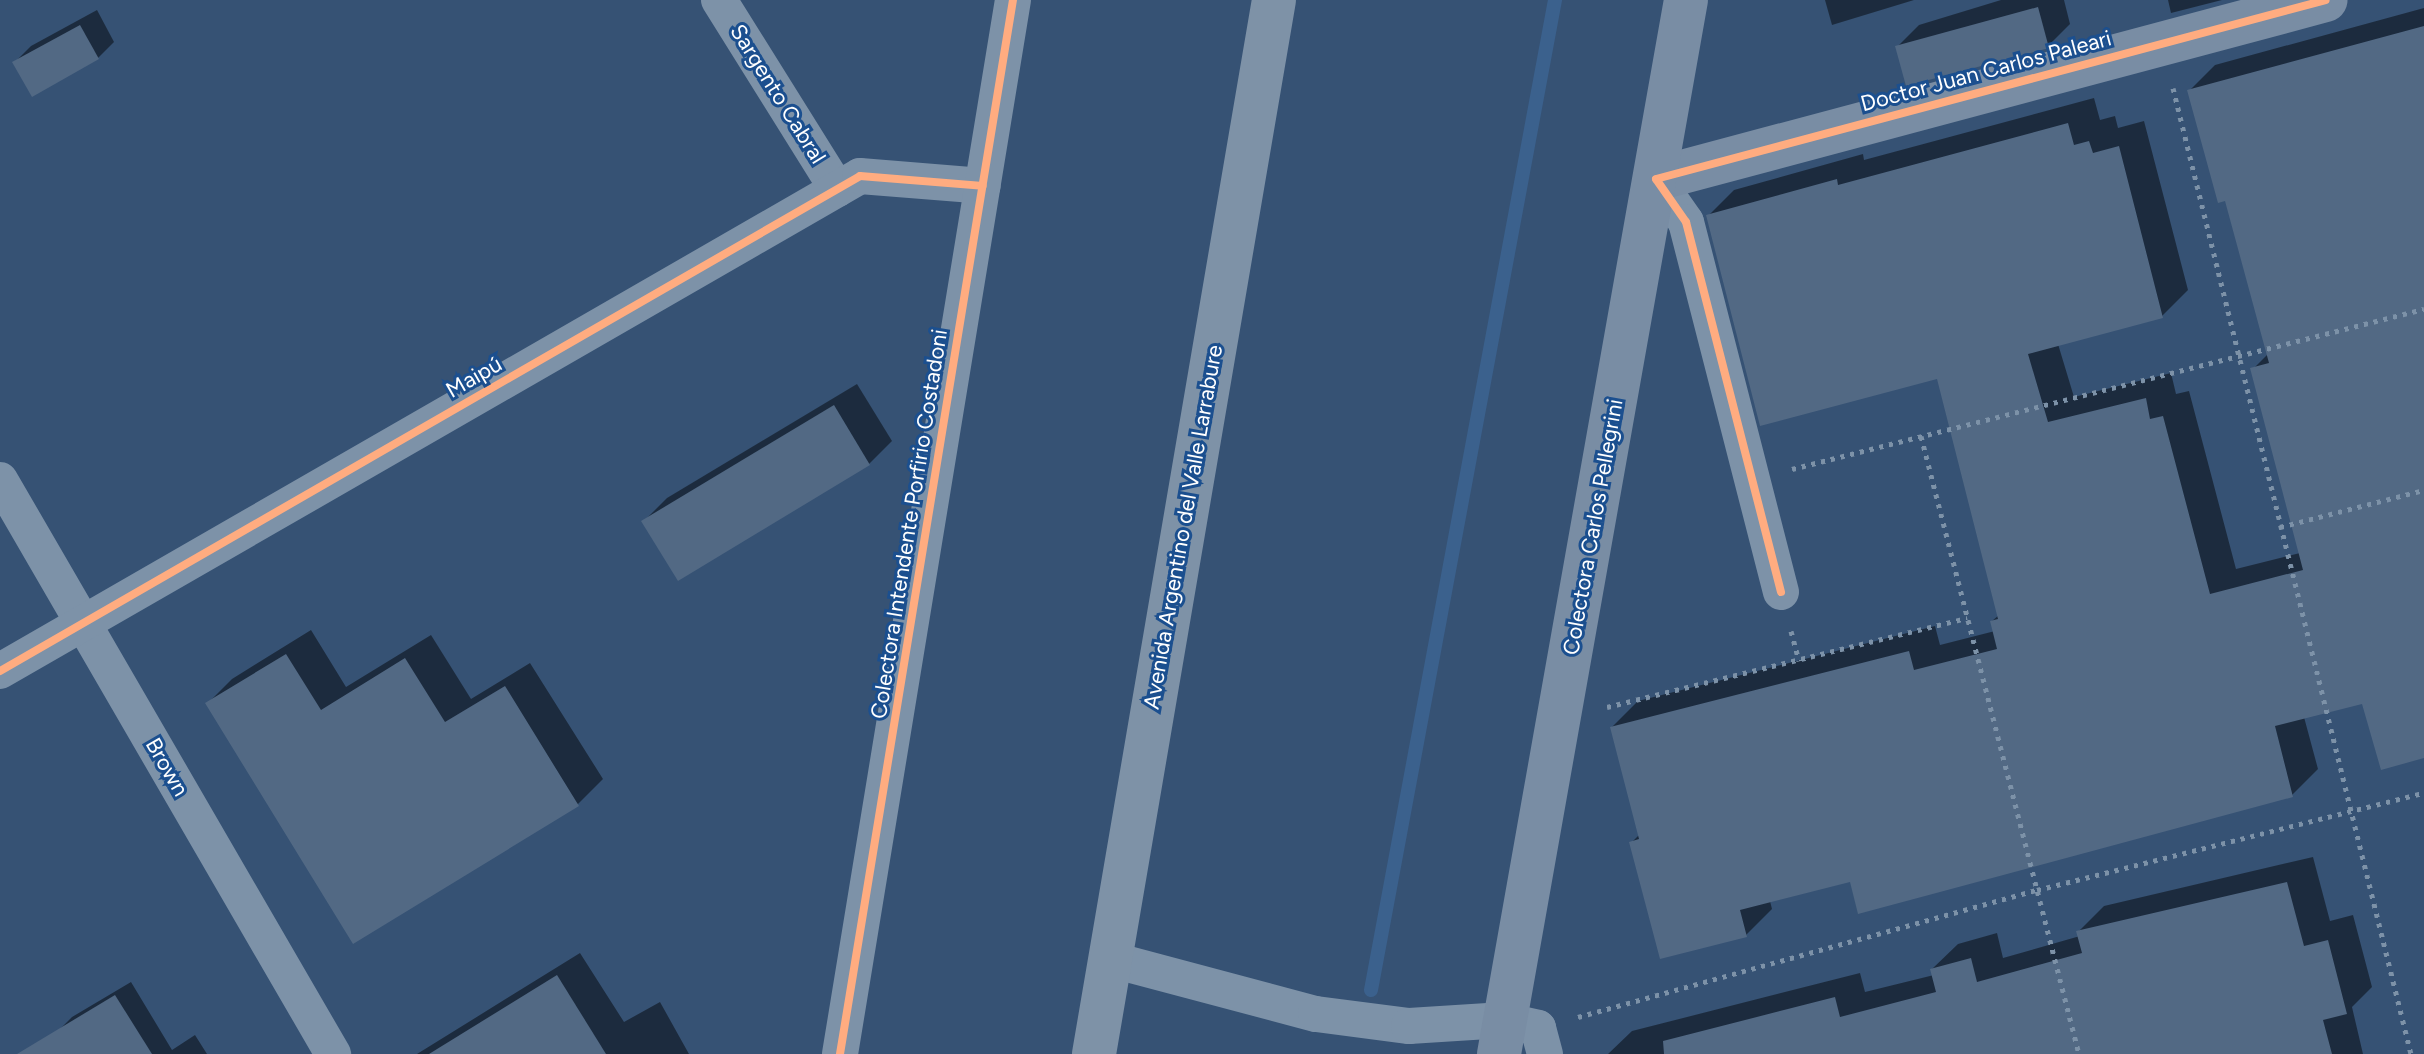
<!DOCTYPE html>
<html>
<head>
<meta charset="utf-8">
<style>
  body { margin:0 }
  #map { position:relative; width:2424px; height:1054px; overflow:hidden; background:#365274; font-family:Figtree,sans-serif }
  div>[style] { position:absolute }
  .shadow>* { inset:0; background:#0007 }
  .stream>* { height:14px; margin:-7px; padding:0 7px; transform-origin:7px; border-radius:7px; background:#3b618d }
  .building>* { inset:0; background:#526984 }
  .path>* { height:5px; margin-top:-2.5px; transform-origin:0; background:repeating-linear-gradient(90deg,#7d92a8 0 4px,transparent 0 10px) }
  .street>* { height:36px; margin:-18px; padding:0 18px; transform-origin:18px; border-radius:18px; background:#7d92a8 }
  .secondary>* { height:44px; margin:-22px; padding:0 22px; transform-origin:22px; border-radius:22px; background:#798da4 }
  .highway>* { height:44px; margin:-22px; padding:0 22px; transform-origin:22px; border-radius:22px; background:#7e92a7 }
  .cycleway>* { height:8px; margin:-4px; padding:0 4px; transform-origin:4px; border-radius:4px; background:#ffac80 }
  span { translate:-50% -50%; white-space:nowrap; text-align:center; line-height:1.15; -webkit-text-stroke:6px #1b4f8f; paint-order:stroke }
  .street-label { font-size:22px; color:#fff }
</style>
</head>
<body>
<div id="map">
  <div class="shadow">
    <div style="clip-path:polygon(1825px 0,1914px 0,1832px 25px)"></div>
    <div style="clip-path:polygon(2001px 0,2064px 0,2070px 24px,2048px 46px,1897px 47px,1919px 25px)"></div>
    <div style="clip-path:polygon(2168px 0,2222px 0,2171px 13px)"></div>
    <div style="clip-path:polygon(2424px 8px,2424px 756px,2364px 702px,2304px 717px,2318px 769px,2292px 795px,1851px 880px,1770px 901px,1772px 909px,1746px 935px,1632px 842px,1640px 834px,1612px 727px,1638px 701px,1935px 626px,1940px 645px,1995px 631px,1992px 621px,1999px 615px,1938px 376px,1708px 216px,1734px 190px,1863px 154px,1864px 160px,2094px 98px,2100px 120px,2115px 116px,2118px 128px,2144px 121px,2188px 290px,2162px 316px,2058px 344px,2074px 397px,2171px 373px,2176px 394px,2189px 391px,2236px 569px,2300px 553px,2253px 369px,2269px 353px,2226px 199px,2189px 91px,2215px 65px)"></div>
    <div style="clip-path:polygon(97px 10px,114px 42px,98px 58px,15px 62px,31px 46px)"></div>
    <div style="clip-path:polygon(857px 384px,892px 441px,869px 464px,644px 521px,667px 498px)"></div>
    <div style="clip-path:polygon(311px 630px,346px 687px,431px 635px,471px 699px,530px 663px,603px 779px,578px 804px,207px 704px,232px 679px)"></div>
    <div style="clip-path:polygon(2313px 857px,2330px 921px,2353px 915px,2372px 987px,2352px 1007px,2363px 1054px,1608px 1054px,1632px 1031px,1860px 973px,1865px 992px,1934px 975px,1932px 969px,1958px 944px,1997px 933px,2003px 958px,2080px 936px,2079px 931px,2104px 906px)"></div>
    <div style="clip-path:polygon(580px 953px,624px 1022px,660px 1002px,689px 1054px,417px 1054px)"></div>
    <div style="clip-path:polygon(131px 982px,172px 1050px,195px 1035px,207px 1054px,71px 1054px,57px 1032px,72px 1017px)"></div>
  </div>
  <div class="stream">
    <div style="left:1371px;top:990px;width:1007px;rotate:-79.47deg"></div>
  </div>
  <div class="building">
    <div style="clip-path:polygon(2038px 7px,2049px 48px,1906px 86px,1895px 46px)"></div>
    <div style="clip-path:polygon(80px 25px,99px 59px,32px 97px,12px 62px)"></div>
    <div style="clip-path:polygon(2424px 26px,2424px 758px,2381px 770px,2362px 704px,2275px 726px,2293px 797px,1858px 914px,1850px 882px,1740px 910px,1747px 937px,1660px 959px,1629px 842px,1639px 839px,1610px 727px,1909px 651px,1914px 670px,1997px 649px,1990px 621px,1998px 619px,1937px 379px,1760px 426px,1706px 215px,1837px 179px,1838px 185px,2068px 123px,2074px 145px,2089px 141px,2093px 153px,2119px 146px,2163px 318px,2028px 354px,2048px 422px,2146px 398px,2150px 419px,2163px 416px,2210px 594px,2303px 570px,2250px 368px,2269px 363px,2225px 201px,2218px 203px,2187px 90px)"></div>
    <div style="clip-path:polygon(834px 405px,870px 465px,678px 581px,641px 521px)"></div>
    <div style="clip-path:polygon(286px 654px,321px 710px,405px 658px,445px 722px,505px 686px,579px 806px,353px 944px,205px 703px)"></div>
    <div style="clip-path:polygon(2287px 882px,2304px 946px,2328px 940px,2347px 1014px,2323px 1020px,2332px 1054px,1664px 1054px,1663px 1041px,1835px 997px,1840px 1017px,1936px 992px,1930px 969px,1971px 958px,1977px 982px,2082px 953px,2076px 931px)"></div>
    <div style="clip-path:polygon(557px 975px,606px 1054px,429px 1054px)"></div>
    <div style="clip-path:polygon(115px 995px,152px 1054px,17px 1054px)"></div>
  </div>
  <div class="path">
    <div style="left:2173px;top:88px;width:995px;rotate:76.16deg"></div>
    <div style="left:1921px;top:436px;width:638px;rotate:75.66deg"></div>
    <div style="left:1792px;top:469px;width:652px;rotate:-14.21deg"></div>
    <div style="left:2280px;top:527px;width:149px;rotate:-14.4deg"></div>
    <div style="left:1791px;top:631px;width:31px;rotate:75deg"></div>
    <div style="left:1607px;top:707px;width:371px;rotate:-13.9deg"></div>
    <div style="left:1578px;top:1017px;width:476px;rotate:-15.5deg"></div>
    <div style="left:2037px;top:890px;width:399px;rotate:-14.1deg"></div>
  </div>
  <div class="street">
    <div style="left:719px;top:0;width:223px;rotate:58deg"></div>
    <div style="left:1656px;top:179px;width:52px;rotate:55.1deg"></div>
    <div style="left:1686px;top:222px;width:382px;rotate:75.6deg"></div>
    <div style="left:0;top:480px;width:664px;rotate:59.88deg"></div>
    <div style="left:0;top:671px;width:992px;rotate:-29.92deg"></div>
    <div style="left:860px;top:176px;width:123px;rotate:4.6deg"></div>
    <div style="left:1109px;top:959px;width:214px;rotate:14.9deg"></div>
    <div style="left:1316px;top:1014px;width:94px;rotate:7.4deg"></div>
    <div style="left:1409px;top:1026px;width:95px;rotate:-3.6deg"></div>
    <div style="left:1504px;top:1020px;width:35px;rotate:13deg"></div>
    <div style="left:1538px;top:1028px;width:27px;rotate:75deg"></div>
    <div style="left:840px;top:1054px;width:1068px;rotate:-80.68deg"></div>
  </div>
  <div class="secondary">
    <div style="left:1656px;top:179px;width:693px;rotate:-14.96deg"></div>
    <div style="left:1499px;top:1054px;width:1070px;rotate:-79.94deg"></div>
  </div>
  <div class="highway">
    <div style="left:1094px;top:1054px;width:1069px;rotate:-80.31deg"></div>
  </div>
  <div class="cycleway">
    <div style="left:1781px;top:592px;width:382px;rotate:-104.4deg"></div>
    <div style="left:1686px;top:222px;width:52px;rotate:-124.9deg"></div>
    <div style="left:1656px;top:179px;width:693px;rotate:-14.96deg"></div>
    <div style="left:0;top:671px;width:992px;rotate:-29.92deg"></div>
    <div style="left:860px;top:176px;width:123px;rotate:4.6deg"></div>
    <div style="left:840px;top:1054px;width:1068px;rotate:-80.68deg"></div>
  </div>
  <div class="street-label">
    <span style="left:1986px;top:71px;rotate:-15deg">Doctor Juan Carlos Paleari</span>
    <span style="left:778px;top:94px;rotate:58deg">Sargento Cabral</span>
    <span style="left:474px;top:377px;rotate:-30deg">Maipú</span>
    <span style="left:909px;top:524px;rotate:-81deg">Colectora Intendente Porfirio Costadoni</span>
    <span style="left:1183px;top:527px;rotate:-80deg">Avenida Argentino del Valle Larrabure</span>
    <span style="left:1593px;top:527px;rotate:-80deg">Colectora Carlos Pellegrini</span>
    <span style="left:167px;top:767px;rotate:60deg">Brown</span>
  </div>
</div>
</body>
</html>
